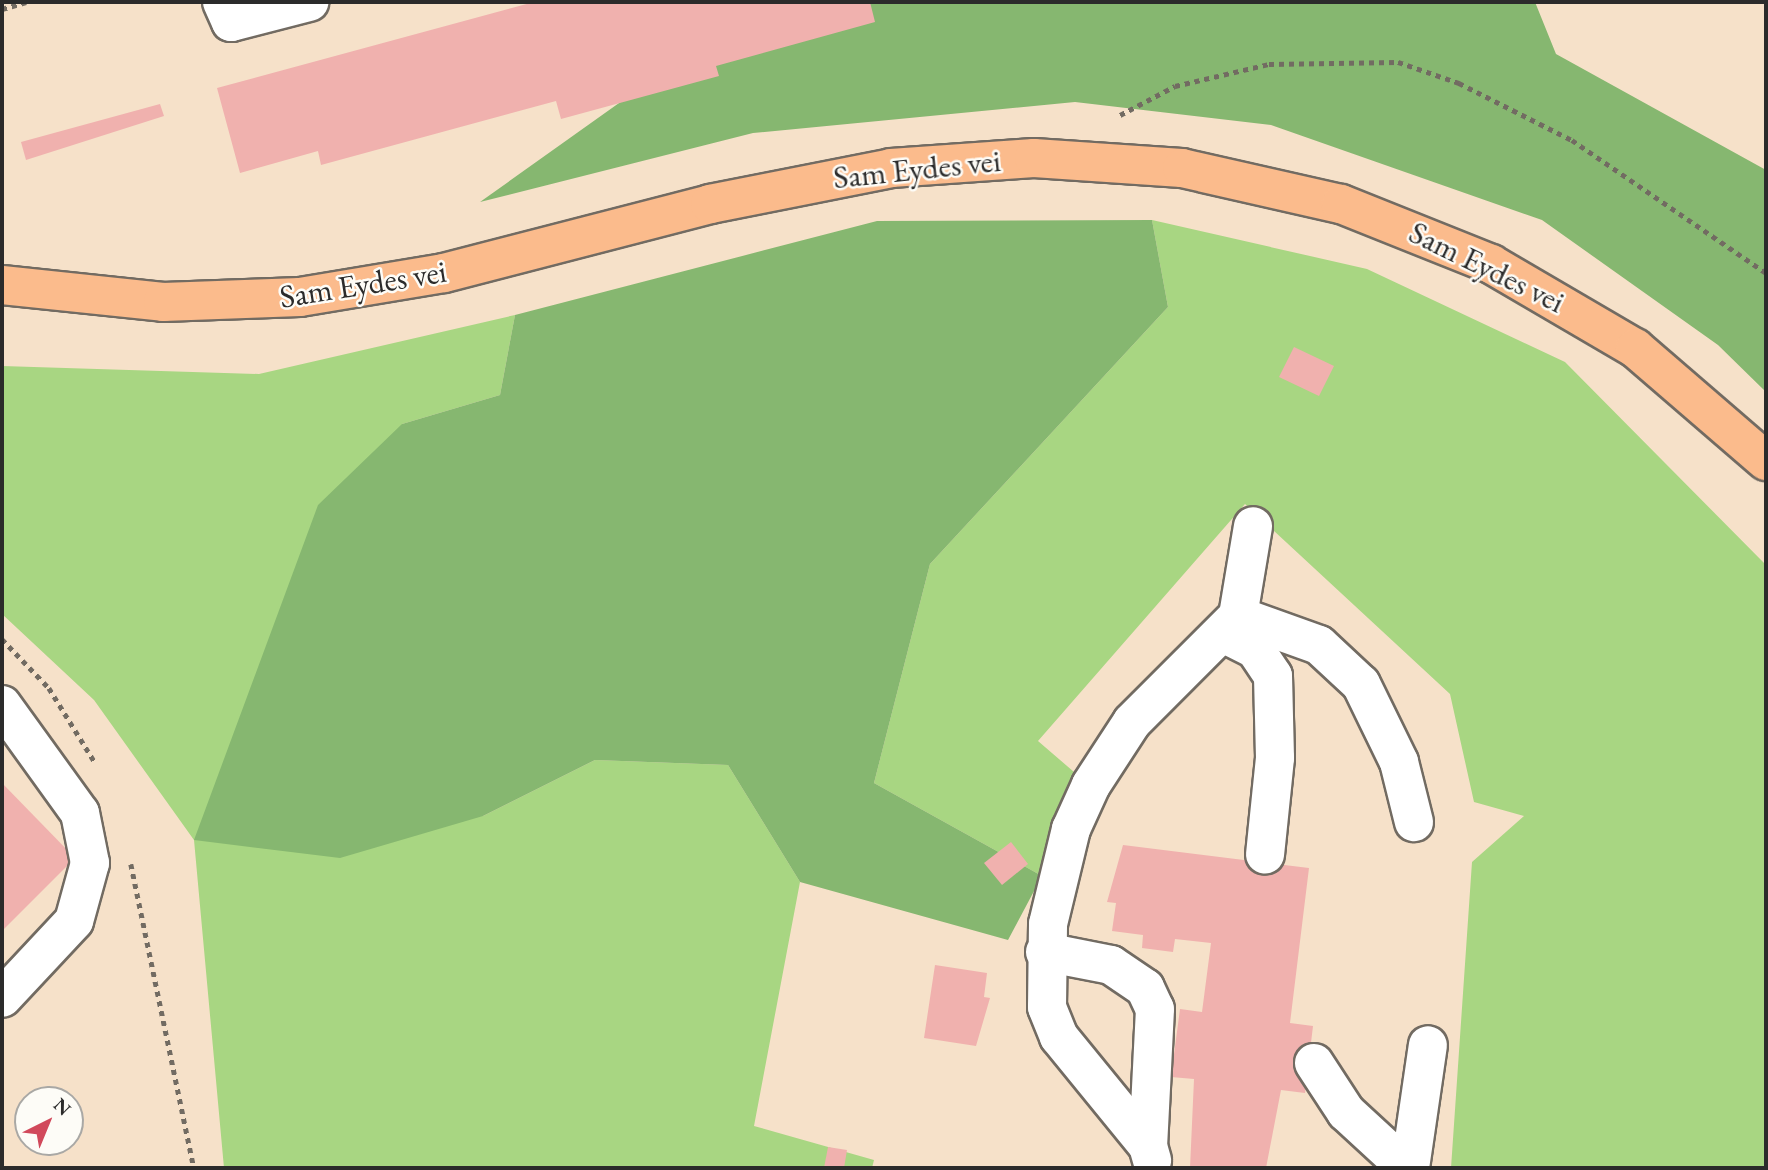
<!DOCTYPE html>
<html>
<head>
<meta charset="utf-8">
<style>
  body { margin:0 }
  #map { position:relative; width:1768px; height:1170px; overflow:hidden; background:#f6e1c9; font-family:"EB Garamond",serif }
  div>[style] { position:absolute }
  .green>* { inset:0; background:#a8d682 }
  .forest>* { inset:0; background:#86b770 }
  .building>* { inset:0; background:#f0b1ae }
  .path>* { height:4.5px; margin-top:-2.25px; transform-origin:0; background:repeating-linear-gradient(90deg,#726b62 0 5px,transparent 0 10px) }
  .roads { filter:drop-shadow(2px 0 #726b62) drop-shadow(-2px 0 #726b62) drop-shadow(0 2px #726b62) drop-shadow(0 -2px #726b62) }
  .minor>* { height:38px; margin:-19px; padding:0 19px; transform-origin:19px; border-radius:19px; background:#fff }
  .major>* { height:38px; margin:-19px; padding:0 19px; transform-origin:19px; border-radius:19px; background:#fbbb8c }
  span { translate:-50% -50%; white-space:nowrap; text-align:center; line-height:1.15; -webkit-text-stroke:5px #fdfcf7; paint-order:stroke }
  .street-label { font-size:32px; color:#2b2b2b }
  .frame { position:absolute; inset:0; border:4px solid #2b2b2b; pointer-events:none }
  .north { position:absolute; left:14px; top:1086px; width:70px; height:70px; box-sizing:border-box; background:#fdfcf7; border:2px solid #a9a8a5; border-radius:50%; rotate:43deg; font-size:19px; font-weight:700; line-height:28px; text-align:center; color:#2b2b2b }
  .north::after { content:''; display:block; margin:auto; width:24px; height:32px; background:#d1495b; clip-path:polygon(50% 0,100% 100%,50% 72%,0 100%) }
</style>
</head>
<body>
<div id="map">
  <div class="green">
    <div style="clip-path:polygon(1152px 220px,1367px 269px,1565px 362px,1766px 565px,1766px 1168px,1451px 1168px,1472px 862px,1524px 816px,1474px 802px,1450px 694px,1245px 504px,1038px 741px,1074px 772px,1042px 876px,874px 783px,930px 564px,1168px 307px)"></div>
    <div style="clip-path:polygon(515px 315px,500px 395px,402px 424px,483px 816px,595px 760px,728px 765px,800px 882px,754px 1126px,874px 1160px,872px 1168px,224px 1168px,194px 840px,94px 700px,2px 614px,2px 366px,259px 374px)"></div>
  </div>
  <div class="forest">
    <div style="clip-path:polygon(761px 2px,1535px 2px,1556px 54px,1766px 170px,1766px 392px,1718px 345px,1542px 220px,1271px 125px,1075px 102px,753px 133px,480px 202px)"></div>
    <div style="clip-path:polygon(1152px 220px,1168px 307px,930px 564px,874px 783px,1042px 876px,1008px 940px,800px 882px,728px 765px,595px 760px,483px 816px,340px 858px,194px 840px,318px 505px,402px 424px,500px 395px,515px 315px,877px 221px)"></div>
  </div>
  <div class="building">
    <div style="clip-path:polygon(534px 2px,870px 2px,875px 22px,716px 66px,719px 76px,561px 119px,556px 101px,321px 165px,318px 151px,240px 173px,217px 88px)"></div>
    <div style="clip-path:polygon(160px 104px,164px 116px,26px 160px,21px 142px)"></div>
    <div style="clip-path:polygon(1294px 347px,1334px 366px,1319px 396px,1279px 377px)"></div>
    <div style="clip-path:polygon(2px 783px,75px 858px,2px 931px)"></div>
    <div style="clip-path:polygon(1011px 842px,1028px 864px,1002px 885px,984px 863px)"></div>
    <div style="clip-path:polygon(1123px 845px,1309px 868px,1290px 1023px,1313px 1026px,1305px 1093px,1281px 1090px,1266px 1168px,1190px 1168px,1194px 1079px,1171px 1077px,1180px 1009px,1202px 1012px,1211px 943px,1175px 939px,1173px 952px,1142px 948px,1143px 935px,1112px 931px,1116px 903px,1107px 902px)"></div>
    <div style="clip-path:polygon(935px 965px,987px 973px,984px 997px,990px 998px,976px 1046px,924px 1038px)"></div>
    <div style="clip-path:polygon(828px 1147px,847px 1150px,844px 1168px,824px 1168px)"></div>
  </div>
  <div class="path">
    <div style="left:2px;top:9px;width:25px;rotate:-16deg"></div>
    <div style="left:1120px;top:115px;width:62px;rotate:-27.8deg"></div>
    <div style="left:1175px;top:86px;width:97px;rotate:-13.2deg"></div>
    <div style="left:1269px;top:64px;width:129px;rotate:-0.9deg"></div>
    <div style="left:1398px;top:62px;width:65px;rotate:19deg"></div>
    <div style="left:1459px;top:83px;width:127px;rotate:26.8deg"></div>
    <div style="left:1572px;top:140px;width:235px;rotate:34.4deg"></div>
    <div style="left:2px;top:639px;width:68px;rotate:46.2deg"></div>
    <div style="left:49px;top:688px;width:86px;rotate:58.3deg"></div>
    <div style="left:131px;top:864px;width:310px;rotate:78.3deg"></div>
  </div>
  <div class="roads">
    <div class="minor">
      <div style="left:222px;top:2px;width:22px;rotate:66deg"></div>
      <div style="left:231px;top:22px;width:81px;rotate:-14.4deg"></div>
      <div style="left:1238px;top:616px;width:86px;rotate:19.7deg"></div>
      <div style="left:1319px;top:645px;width:57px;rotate:42.9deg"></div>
      <div style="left:1361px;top:684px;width:87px;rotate:64deg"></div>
      <div style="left:1399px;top:762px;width:62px;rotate:76deg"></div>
      <div style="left:1225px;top:634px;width:34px;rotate:27deg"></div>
      <div style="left:1255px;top:649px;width:32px;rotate:56deg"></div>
      <div style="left:1273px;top:676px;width:82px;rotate:88.6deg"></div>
      <div style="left:1275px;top:758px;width:97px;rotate:95.9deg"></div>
      <div style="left:2px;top:705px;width:133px;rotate:54.2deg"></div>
      <div style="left:80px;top:813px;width:51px;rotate:78.7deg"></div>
      <div style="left:90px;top:863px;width:60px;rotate:105.4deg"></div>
      <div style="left:74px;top:921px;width:105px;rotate:133.1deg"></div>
      <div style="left:1045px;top:952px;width:67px;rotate:11.1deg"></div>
      <div style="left:1111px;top:965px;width:41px;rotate:34.1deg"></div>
      <div style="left:1145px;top:988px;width:23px;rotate:65deg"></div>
      <div style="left:1155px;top:1009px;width:137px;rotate:92.9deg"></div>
      <div style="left:1148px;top:1146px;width:15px;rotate:74deg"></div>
      <div style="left:1314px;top:1063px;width:59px;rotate:56.9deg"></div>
      <div style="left:1346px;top:1112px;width:83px;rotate:42.6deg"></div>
      <div style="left:1148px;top:1146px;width:141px;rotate:-129.2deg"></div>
      <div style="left:1059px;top:1037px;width:32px;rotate:-112deg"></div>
      <div style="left:1047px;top:1007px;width:83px;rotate:-89.3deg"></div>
      <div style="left:1048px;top:924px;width:98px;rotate:-76.4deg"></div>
      <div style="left:1071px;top:829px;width:48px;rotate:-65.6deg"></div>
      <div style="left:1091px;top:785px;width:75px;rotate:-56.9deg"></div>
      <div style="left:1132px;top:722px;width:150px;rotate:-45deg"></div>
      <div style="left:1238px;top:616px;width:91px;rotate:-80.5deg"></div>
      <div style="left:1410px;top:1168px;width:124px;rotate:-81.7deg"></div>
    </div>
    <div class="major">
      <div style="left:2px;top:285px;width:162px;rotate:6deg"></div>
      <div style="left:163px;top:302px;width:137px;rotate:-2.1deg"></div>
      <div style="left:300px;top:297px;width:146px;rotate:-9.5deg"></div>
      <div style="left:444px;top:273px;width:275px;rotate:-14.5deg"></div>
      <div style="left:710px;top:204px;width:185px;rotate:-11.2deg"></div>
      <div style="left:891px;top:168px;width:143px;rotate:-4deg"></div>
      <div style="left:1034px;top:158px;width:148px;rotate:3.9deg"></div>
      <div style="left:1182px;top:168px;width:163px;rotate:12.8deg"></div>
      <div style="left:1341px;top:204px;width:162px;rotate:21.8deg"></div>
      <div style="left:1491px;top:264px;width:167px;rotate:30.3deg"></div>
      <div style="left:1635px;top:348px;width:173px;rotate:40.8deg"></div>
    </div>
  </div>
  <div class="street-label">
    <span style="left:917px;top:169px;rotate:-6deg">Sam Eydes vei</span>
    <span style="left:1487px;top:267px;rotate:26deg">Sam Eydes vei</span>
    <span style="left:363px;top:284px;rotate:-9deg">Sam Eydes vei</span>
  </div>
  <div class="frame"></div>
  <div class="north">N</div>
</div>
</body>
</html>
